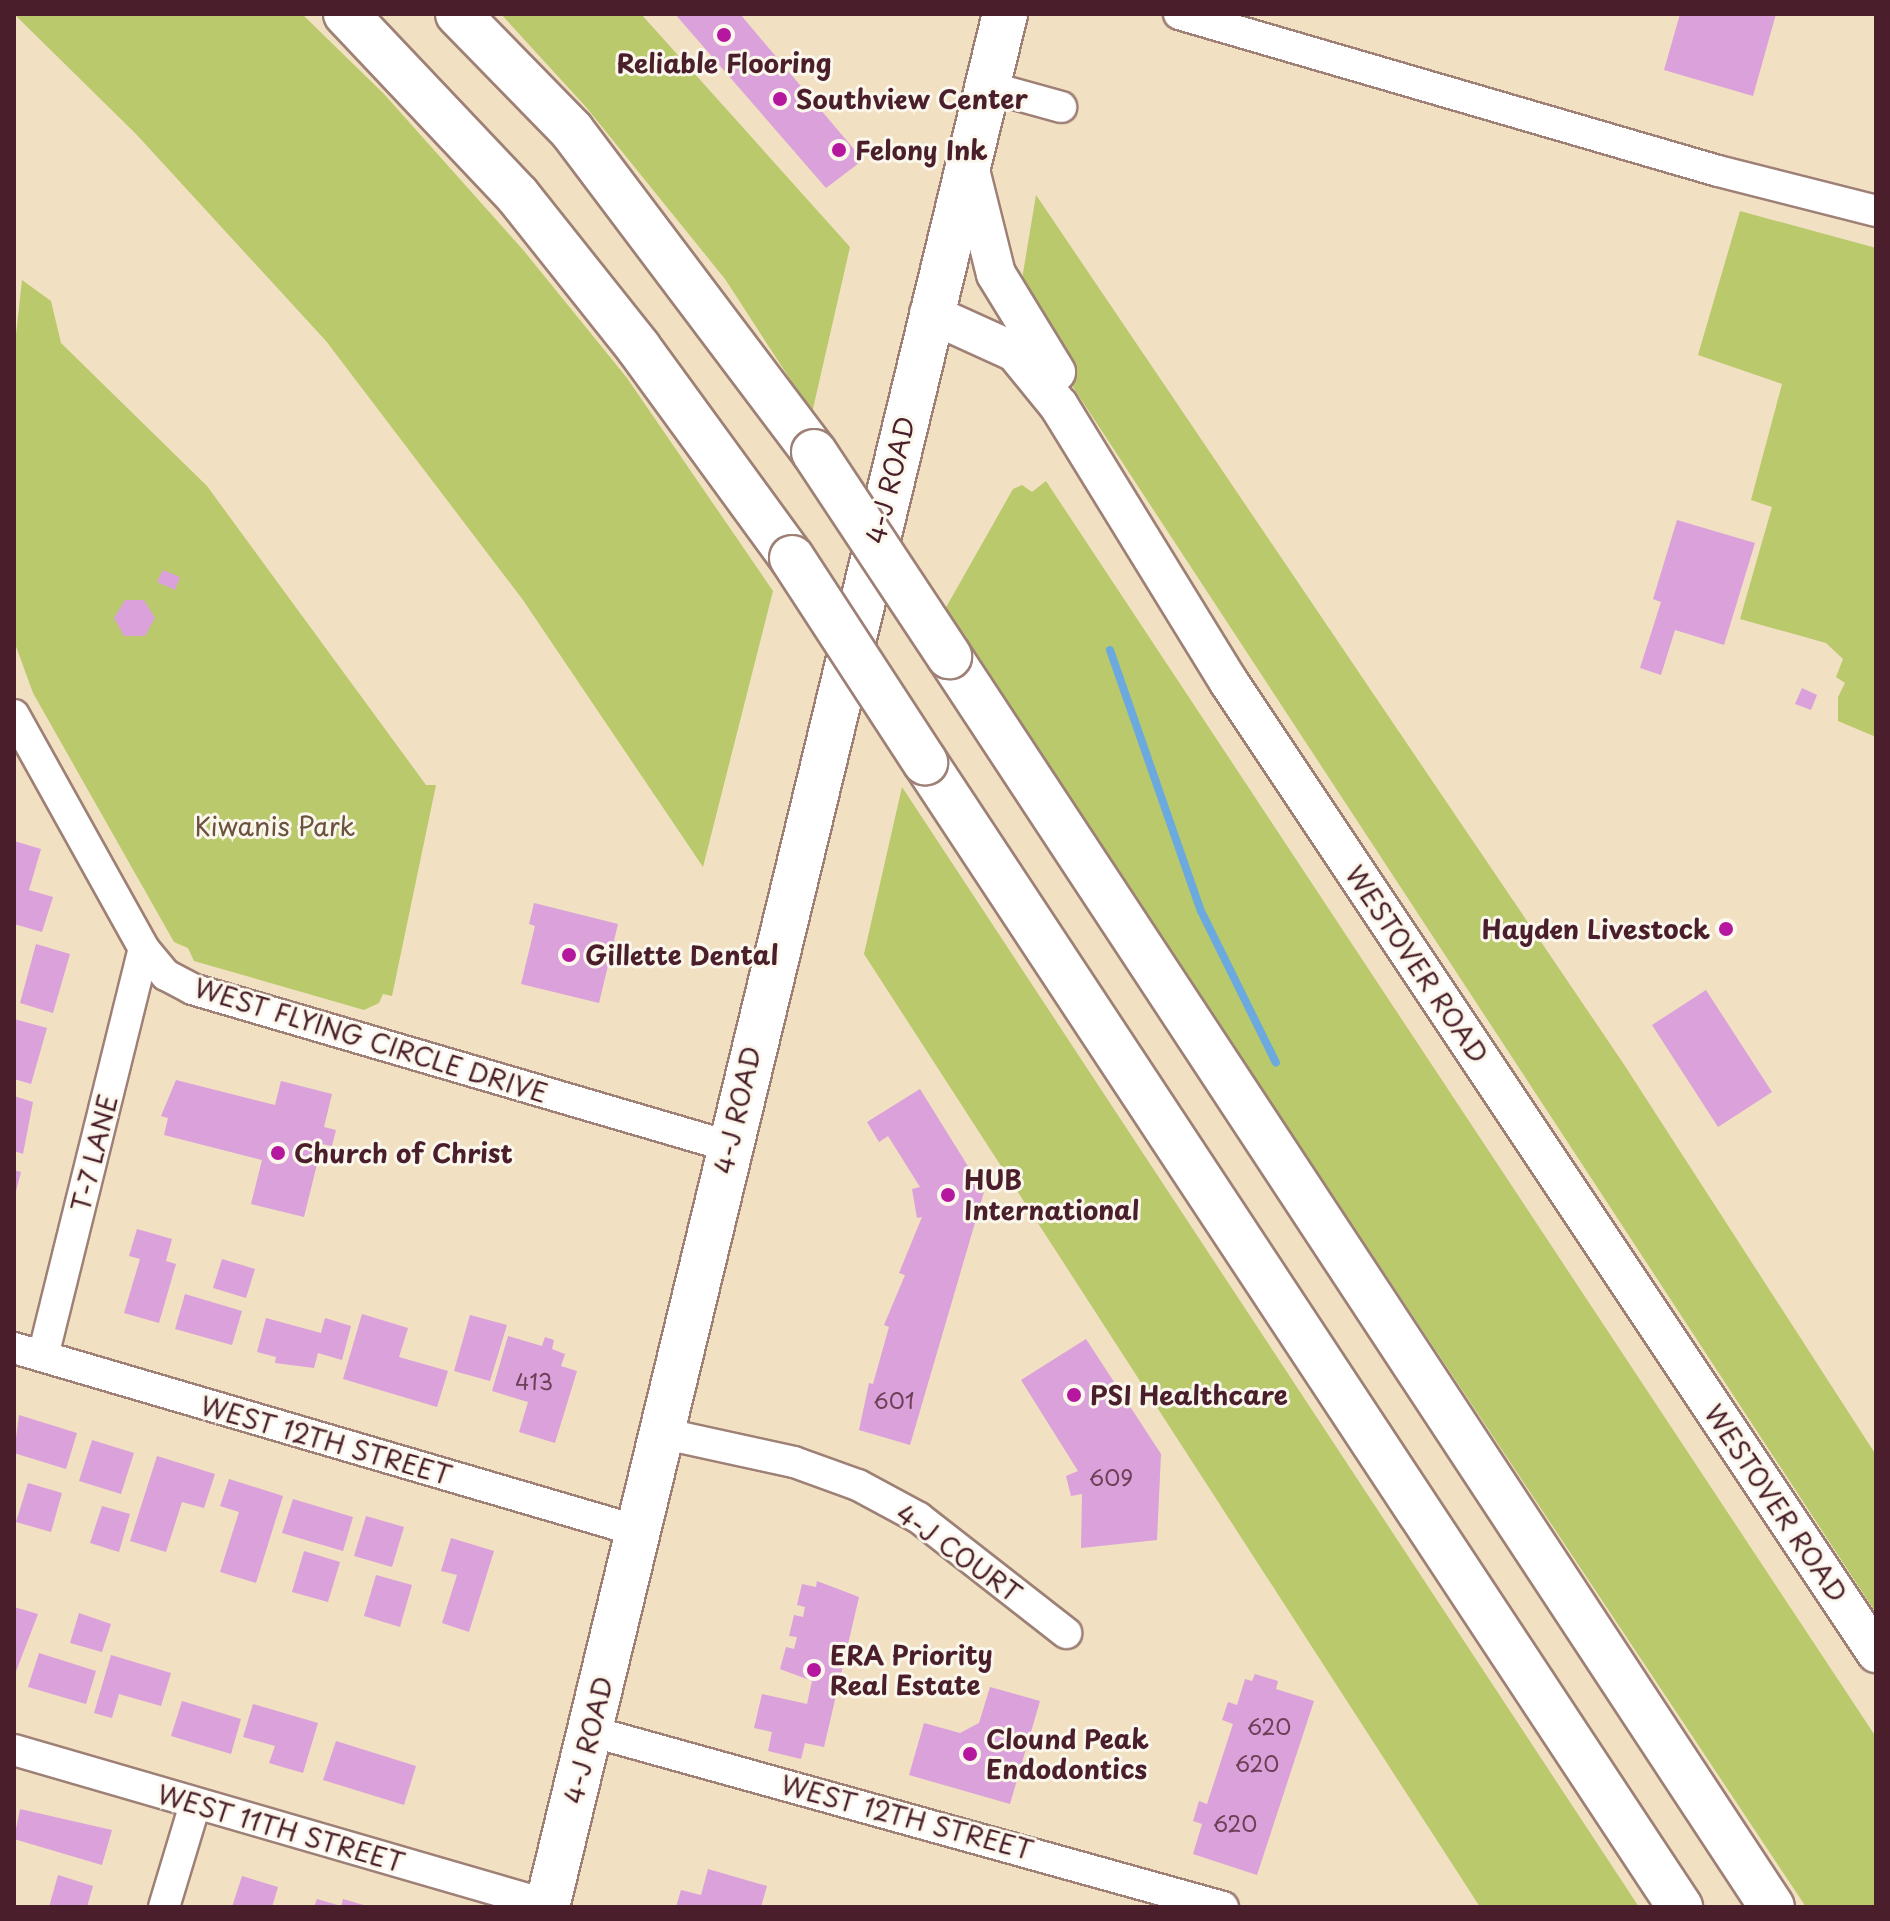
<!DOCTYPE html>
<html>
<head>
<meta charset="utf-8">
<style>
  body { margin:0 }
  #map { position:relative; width:1890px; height:1921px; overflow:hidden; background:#f1e0c2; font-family:"Playpen Sans",sans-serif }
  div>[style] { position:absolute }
  .green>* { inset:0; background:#b9c96c }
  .stream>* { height:8px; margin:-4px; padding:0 4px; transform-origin:4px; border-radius:4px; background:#6ba9de }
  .building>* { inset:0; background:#daa1da }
  .roads { filter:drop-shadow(2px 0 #9e8076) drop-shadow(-2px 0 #9e8076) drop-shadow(0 2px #9e8076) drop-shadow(0 -2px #9e8076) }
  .minor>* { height:30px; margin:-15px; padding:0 15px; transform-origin:15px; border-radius:15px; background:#fff }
  .tertiary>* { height:38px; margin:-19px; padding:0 19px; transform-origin:19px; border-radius:19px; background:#fff }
  .secondary>* { height:44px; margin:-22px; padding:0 22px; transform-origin:22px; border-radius:22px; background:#fff }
  .motorway>* { height:44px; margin:-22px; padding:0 22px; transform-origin:22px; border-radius:22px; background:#fff }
  .bridges { filter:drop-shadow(2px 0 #9e8076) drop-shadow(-2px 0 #9e8076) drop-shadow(0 2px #9e8076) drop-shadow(0 -2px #9e8076) }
  .motorway-bridge>* { height:44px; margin:-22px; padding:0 22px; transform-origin:22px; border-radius:22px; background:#fff }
  .dots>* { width:22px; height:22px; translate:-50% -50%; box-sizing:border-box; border:4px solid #fbf7ec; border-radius:50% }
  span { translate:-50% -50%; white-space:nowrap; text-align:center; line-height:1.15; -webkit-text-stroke:6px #fbf7ec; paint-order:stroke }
  .number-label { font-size:22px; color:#6e4057 }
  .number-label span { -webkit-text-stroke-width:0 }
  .poi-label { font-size:26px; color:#4a1f2b; font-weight:700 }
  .left { translate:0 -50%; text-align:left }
  .right { translate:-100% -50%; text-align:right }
  .street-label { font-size:26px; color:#4a1f2b }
  .park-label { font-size:26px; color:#6b523e }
  .frame { position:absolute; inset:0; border:16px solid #4a1f2b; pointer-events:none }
</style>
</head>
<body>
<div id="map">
  <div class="green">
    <div style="clip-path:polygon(14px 14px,302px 14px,384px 94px,524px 251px,627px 378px,773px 591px,703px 867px,523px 600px,326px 341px,136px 134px)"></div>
    <div style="clip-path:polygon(501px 14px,641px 14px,850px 247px,812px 413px,725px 279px,586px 107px)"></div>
    <div style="clip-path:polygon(1036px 195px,1625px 1066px,1876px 1455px,1876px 1613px,1018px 303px)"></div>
    <div style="clip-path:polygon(1740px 211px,1876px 248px,1876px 737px,1838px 721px,1838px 697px,1845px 683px,1836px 677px,1843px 659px,1826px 643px,1740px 619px,1772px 507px,1751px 500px,1782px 384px,1698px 355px)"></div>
    <div style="clip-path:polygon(22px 280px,51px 301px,61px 343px,207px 486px,426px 785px,436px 785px,392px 996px,383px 994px,379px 1003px,364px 1010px,194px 961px,188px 948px,174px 942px,33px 693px,14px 641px,14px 353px)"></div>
    <div style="clip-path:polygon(1046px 481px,1876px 1737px,1876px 1907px,1806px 1907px,944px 611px,1013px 489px,1022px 485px,1032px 492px)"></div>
    <div style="clip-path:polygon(902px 787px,1408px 1556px,1639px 1907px,1480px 1907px,864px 954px)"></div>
  </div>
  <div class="stream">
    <div style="left:1110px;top:650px;width:276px;rotate:70.8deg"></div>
    <div style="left:1201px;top:911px;width:169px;rotate:63.7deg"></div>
  </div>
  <div class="building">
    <div style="clip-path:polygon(675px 14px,740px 14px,863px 160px,826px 188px)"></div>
    <div style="clip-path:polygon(1680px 14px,1776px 14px,1753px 96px,1664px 70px)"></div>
    <div style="clip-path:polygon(1677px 520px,1755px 543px,1724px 645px,1675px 630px,1661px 675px,1640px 668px,1661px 602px,1653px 599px)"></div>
    <div style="clip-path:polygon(163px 570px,180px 577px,175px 590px,157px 582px)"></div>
    <div style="clip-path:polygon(125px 600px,144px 600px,155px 618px,145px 636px,124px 636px,114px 618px)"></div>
    <div style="clip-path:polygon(1802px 688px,1817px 695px,1811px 710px,1795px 704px)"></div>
    <div style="clip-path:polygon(14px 841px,41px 849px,29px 890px,53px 897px,42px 932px,14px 924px)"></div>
    <div style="clip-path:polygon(534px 903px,618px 924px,599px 1003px,521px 984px,535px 926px,529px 924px)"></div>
    <div style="clip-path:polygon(36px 944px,70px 954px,53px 1013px,20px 1003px)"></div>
    <div style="clip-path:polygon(1706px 990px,1772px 1092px,1718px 1127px,1652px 1025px)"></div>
    <div style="clip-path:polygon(14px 1019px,47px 1028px,31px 1084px,14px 1079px)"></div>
    <div style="clip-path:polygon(176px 1080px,275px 1105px,281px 1081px,332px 1094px,324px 1127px,336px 1130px,332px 1146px,322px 1144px,304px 1217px,251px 1204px,262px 1160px,164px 1135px,168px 1118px,161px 1116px)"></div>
    <div style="clip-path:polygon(920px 1089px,984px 1192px,910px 1445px,859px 1430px,869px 1383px,873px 1384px,889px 1327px,884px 1325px,905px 1275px,899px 1273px,922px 1217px,917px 1218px,912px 1189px,920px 1187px,888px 1136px,879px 1142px,867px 1122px)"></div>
    <div style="clip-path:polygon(14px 1096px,33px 1102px,23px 1154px,14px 1151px)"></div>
    <div style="clip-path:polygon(14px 1170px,21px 1172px,15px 1195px,14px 1195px)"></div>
    <div style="clip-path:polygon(137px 1229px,172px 1239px,166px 1261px,176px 1264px,159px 1323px,124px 1313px,140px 1259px,129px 1256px)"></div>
    <div style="clip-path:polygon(222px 1259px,255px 1269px,246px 1298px,213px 1288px)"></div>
    <div style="clip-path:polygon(185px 1294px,242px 1311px,232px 1345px,175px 1329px)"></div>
    <div style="clip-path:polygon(362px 1314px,408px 1328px,399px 1357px,448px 1371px,437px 1407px,343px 1379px)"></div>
    <div style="clip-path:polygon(470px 1315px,507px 1325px,490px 1381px,454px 1371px)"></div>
    <div style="clip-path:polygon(266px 1318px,321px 1333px,325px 1318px,351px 1326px,342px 1360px,318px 1353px,314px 1368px,275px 1363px,276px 1357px,257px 1352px)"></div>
    <div style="clip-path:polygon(508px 1336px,542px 1346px,545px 1337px,554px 1340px,552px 1349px,565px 1354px,561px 1366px,577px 1371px,555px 1443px,519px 1432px,528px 1402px,492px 1391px)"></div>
    <div style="clip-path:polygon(1086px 1339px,1161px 1454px,1157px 1540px,1081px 1548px,1082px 1494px,1071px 1496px,1066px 1476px,1078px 1471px,1021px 1380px)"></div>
    <div style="clip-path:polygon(19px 1415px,77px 1433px,66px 1469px,14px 1453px)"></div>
    <div style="clip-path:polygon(92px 1440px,134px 1453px,121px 1494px,79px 1481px)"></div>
    <div style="clip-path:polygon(157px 1456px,215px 1474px,204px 1508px,182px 1502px,166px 1552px,130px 1541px)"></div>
    <div style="clip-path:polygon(229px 1479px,283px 1496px,256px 1583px,220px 1572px,239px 1512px,220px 1506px)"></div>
    <div style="clip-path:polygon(28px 1483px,62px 1493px,51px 1532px,16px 1522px)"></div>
    <div style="clip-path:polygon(293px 1499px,353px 1517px,343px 1551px,282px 1533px)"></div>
    <div style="clip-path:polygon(102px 1506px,130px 1514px,119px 1552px,90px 1543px)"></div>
    <div style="clip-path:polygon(366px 1516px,404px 1527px,392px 1567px,354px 1556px)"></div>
    <div style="clip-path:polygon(451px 1538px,494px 1551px,469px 1632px,442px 1623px,457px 1575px,441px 1571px)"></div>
    <div style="clip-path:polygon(304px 1551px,340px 1562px,328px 1602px,292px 1592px)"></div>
    <div style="clip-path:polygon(376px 1575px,412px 1585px,400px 1627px,364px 1616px)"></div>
    <div style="clip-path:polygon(817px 1581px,859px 1597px,824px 1747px,805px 1743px,801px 1759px,768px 1751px,772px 1732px,754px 1728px,762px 1694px,807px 1704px,812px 1681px,780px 1669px,786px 1647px,794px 1649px,797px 1637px,789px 1636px,794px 1615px,803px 1617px,805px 1607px,797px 1605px,802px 1584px,816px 1587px)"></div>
    <div style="clip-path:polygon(14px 1607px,38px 1614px,15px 1674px,14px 1674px)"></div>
    <div style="clip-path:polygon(79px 1613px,111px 1624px,102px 1652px,70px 1643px)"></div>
    <div style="clip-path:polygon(39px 1653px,96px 1671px,86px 1704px,28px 1687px)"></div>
    <div style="clip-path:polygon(111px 1655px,171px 1673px,161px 1706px,119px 1694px,112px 1718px,94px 1713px)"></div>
    <div style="clip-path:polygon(1255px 1674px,1278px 1681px,1276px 1689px,1314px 1701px,1257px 1875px,1193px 1854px,1202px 1824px,1193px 1821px,1199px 1801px,1207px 1804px,1233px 1724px,1222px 1720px,1228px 1702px,1237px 1705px,1245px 1679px,1252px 1681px)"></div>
    <div style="clip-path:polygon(990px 1687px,1040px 1701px,1010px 1804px,909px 1775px,924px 1723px,960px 1733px,979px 1723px)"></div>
    <div style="clip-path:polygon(182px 1701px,241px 1719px,231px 1754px,171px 1736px)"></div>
    <div style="clip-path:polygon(253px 1704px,318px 1723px,303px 1773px,269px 1763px,275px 1746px,243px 1737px)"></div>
    <div style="clip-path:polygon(336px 1741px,416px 1766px,404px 1805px,323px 1780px)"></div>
    <div style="clip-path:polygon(20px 1809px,112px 1830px,102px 1865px,14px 1839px)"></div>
    <div style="clip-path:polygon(708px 1869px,767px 1886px,761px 1907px,676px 1907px,681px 1890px,701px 1895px)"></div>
    <div style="clip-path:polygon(58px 1875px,93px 1886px,87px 1907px,49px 1907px)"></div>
    <div style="clip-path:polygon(242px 1876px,278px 1887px,272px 1907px,232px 1907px)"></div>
    <div style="clip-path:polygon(317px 1899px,341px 1906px,341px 1907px,314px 1907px)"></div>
    <div style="clip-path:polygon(343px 1899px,367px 1906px,367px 1907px,341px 1907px)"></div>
  </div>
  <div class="roads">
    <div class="minor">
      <div style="left:1179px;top:14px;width:561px;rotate:16.24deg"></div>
      <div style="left:1718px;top:171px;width:163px;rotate:14.2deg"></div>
      <div style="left:989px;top:87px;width:75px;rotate:15.5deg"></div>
      <div style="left:14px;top:715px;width:268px;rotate:60.9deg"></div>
      <div style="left:144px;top:949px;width:34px;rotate:50deg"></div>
      <div style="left:166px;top:975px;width:30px;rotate:28deg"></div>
      <div style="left:192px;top:989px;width:559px;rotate:16.33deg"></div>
      <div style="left:14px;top:1348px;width:650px;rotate:16.34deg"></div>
      <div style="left:43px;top:1356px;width:419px;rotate:-76.1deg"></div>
      <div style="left:661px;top:1433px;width:136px;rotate:12.3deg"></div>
      <div style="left:794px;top:1462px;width:68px;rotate:19.8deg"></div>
      <div style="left:858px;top:1485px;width:69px;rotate:28.4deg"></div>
      <div style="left:919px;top:1518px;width:187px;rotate:38deg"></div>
      <div style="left:590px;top:1731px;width:657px;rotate:15.54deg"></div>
      <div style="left:14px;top:1750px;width:556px;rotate:16.19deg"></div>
      <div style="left:164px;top:1907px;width:108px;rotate:-73.2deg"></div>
    </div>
    <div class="tertiary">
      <div style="left:969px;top:166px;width:111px;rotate:76deg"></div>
      <div style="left:996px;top:274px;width:115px;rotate:58.5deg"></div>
      <div style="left:929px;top:313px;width:94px;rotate:24.4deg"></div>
      <div style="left:1015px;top:352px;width:70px;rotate:50.8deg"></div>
      <div style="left:1059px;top:406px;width:324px;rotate:58.4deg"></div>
      <div style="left:1229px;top:682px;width:1167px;rotate:56.32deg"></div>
    </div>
    <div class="secondary">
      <div style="left:547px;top:1907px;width:1948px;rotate:-76.4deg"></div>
    </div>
    <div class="motorway">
      <div style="left:346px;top:14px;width:250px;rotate:46.6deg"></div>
      <div style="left:518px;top:196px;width:193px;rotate:51.5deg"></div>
      <div style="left:638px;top:347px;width:261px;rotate:53.9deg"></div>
      <div style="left:458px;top:14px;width:163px;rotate:45.7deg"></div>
      <div style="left:572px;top:131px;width:402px;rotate:53deg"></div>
      <div style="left:949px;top:656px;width:1497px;rotate:56.66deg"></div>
      <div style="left:925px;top:762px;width:1372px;rotate:56.6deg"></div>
    </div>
  </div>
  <div class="bridges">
    <div class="motorway-bridge">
      <div style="left:814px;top:452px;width:245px;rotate:56.5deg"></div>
      <div style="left:792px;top:558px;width:244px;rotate:56.9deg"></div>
    </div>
  </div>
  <div class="dots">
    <div style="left:724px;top:35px;background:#b5179e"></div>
    <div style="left:780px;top:99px;background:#b5179e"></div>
    <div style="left:839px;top:150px;background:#b5179e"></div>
    <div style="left:1726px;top:929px;background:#b5179e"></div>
    <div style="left:569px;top:955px;background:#b5179e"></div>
    <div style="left:278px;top:1153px;background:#b5179e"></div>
    <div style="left:948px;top:1195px;background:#b5179e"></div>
    <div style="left:1074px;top:1395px;background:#b5179e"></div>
    <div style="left:814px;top:1670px;background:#b5179e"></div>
    <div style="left:970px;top:1754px;background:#b5179e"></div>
  </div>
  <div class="number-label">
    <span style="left:534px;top:1381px">413</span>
    <span style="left:894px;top:1400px">601</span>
    <span style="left:1111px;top:1477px">609</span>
    <span style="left:1269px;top:1726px">620</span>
    <span style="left:1257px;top:1763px">620</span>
    <span style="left:1235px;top:1823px">620</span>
  </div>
  <div class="poi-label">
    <span style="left:724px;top:63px">Reliable Flooring</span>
    <span class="left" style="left:796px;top:99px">Southview Center</span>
    <span class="left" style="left:855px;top:150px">Felony Ink</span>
    <span class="right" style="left:1710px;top:929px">Hayden Livestock</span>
    <span class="left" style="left:585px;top:955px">Gillette Dental</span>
    <span class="left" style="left:294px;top:1153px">Church of Christ</span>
    <span class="left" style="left:964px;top:1195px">HUB<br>International</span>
    <span class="left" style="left:1090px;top:1395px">PSI Healthcare</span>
    <span class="left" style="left:830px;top:1670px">ERA Priority<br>Real Estate</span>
    <span class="left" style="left:986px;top:1754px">Clound Peak<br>Endodontics</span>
  </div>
  <div class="street-label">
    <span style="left:890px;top:480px;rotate:-76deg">4-J ROAD</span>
    <span style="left:1417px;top:964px;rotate:56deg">WESTOVER ROAD</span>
    <span style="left:371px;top:1040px;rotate:17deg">WEST FLYING CIRCLE DRIVE</span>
    <span style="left:737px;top:1110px;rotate:-77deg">4-J ROAD</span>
    <span style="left:94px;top:1153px;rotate:-76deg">T-7 LANE</span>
    <span style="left:326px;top:1440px;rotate:16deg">WEST 12TH STREET</span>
    <span style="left:1776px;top:1503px;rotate:56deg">WESTOVER ROAD</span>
    <span style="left:959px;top:1553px;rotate:36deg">4-J COURT</span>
    <span style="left:588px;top:1740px;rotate:-76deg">4-J ROAD</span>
    <span style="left:907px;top:1817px;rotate:15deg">WEST 12TH STREET</span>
    <span style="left:281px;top:1828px;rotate:16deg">WEST 11TH STREET</span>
  </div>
  <div class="park-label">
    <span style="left:275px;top:826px">Kiwanis Park</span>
  </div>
  <div class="frame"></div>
</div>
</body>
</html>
